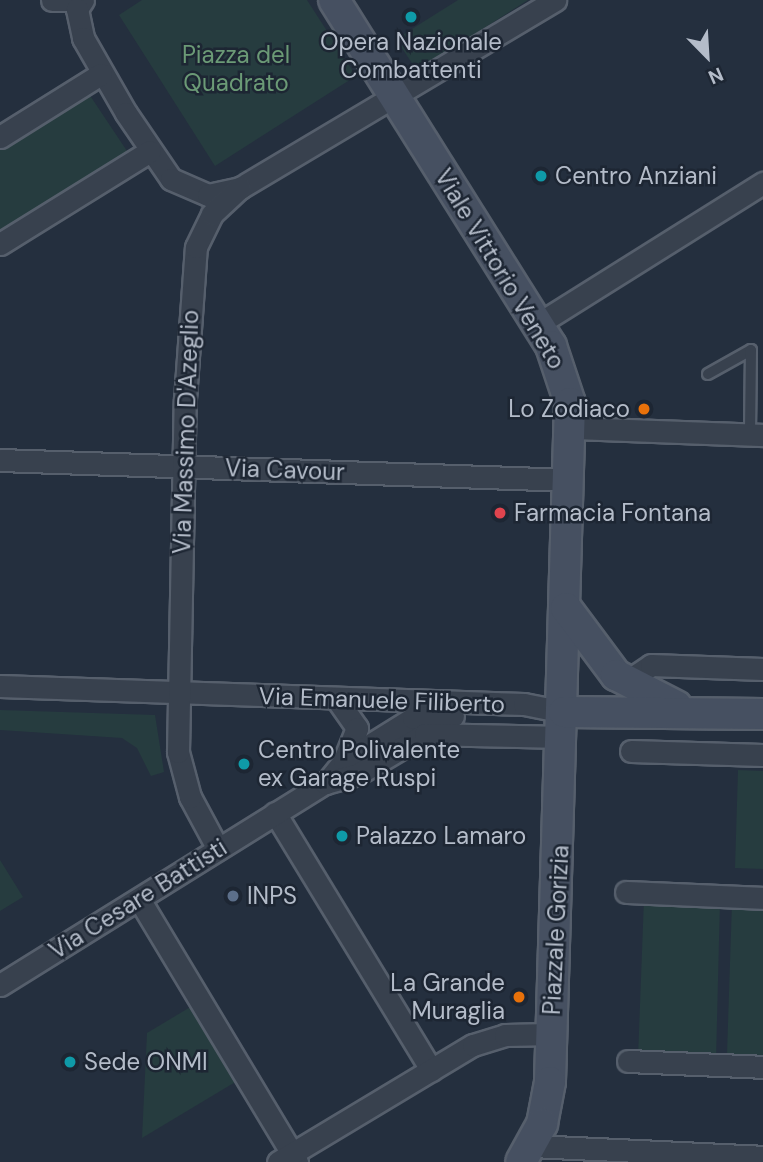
<!DOCTYPE html>
<html>
<head>
<meta charset="utf-8">
<style>
  body { margin:0 }
  #map { position:relative; width:763px; height:1162px; overflow:hidden; background:#242f3e; font-family:"DM Sans",sans-serif }
  div>[style] { position:absolute }
  .green>* { inset:0; background:#263c3f }
  .roads { filter:drop-shadow(2px 0 #565f6c) drop-shadow(-2px 0 #565f6c) drop-shadow(0 2px #565f6c) drop-shadow(0 -2px #565f6c) }
  .lane>* { height:10px; margin:-5px; padding:0 5px; transform-origin:5px; border-radius:5px; background:#38414e }
  .street>* { height:21px; margin:-10.5px; padding:0 10.5px; transform-origin:10.5px; border-radius:10.5px; background:#38414e }
  .secondary>* { height:30px; margin:-15px; padding:0 15px; transform-origin:15px; border-radius:15px; background:#465061 }
  .dots>* { width:19px; height:19px; translate:-50% -50%; box-sizing:border-box; border:4px solid #1d2633; border-radius:50% }
  span { translate:-50% -50%; white-space:nowrap; text-align:center; line-height:1.15; -webkit-text-stroke:5px #1d2633; paint-order:stroke }
  .poi-label { font-size:24px; color:#b4bcc9 }
  .left { translate:0 -50%; text-align:left }
  .right { translate:-100% -50%; text-align:right }
  .park-label { font-size:24px; color:#6b9a76 }
  .street-label { font-size:24px; color:#b4bcc9 }
  .north { position:absolute; left:672px; top:21px; width:70px; height:70px; -webkit-text-stroke:5px #1d2633; paint-order:stroke; rotate:156deg; font-size:19px; font-weight:700; line-height:28px; text-align:center; color:#b4bcc9 }
  .north::after { content:''; display:block; margin:auto; width:24px; height:32px; background:#b4bcc9; clip-path:polygon(50% 0,100% 100%,50% 72%,0 100%) }
</style>
</head>
<body>
<div id="map">
  <div class="green">
    <div style="clip-path:polygon(142px 0,307px 0,356px 76px,215px 166px,119px 15px)"></div>
    <div style="clip-path:polygon(458px 0,528px 0,417px 71px,396px 39px)"></div>
    <div style="clip-path:polygon(89px 94px,129px 154px,0 240px,0 147px)"></div>
    <div style="clip-path:polygon(0 710px,155px 715px,164px 772px,151px 776px,137px 748px,122px 738px,0 730px)"></div>
    <div style="clip-path:polygon(738px 770px,763px 771px,763px 869px,735px 868px)"></div>
    <div style="clip-path:polygon(0 860px,23px 897px,0 911px)"></div>
    <div style="clip-path:polygon(644px 898px,720px 901px,716px 1060px,638px 1058px)"></div>
    <div style="clip-path:polygon(732px 902px,763px 903px,763px 1055px,727px 1054px)"></div>
    <div style="clip-path:polygon(192px 1006px,237px 1081px,142px 1138px,147px 1033px)"></div>
  </div>
  <div class="roads">
    <div class="lane">
      <div style="left:708px;top:374px;width:49px;rotate:-29.2deg"></div>
      <div style="left:751px;top:350px;width:85px;rotate:90.7deg"></div>
    </div>
    <div class="street">
      <div style="left:52px;top:0;width:29px"></div>
      <div style="left:83px;top:0;width:11px;rotate:124deg"></div>
      <div style="left:77px;top:9px;width:30px;rotate:78deg"></div>
      <div style="left:83px;top:38px;width:86px;rotate:60.2deg"></div>
      <div style="left:126px;top:113px;width:80px;rotate:55.7deg"></div>
      <div style="left:171px;top:179px;width:40px;rotate:23.4deg"></div>
      <div style="left:208px;top:195px;width:33px;rotate:-12deg"></div>
      <div style="left:240px;top:188px;width:367px;rotate:-30.8deg"></div>
      <div style="left:0;top:137px;width:119px;rotate:-32deg"></div>
      <div style="left:0;top:244px;width:176px;rotate:-31.8deg"></div>
      <div style="left:538px;top:324px;width:266px;rotate:-32.1deg"></div>
      <div style="left:571px;top:428px;width:192px;rotate:2.1deg"></div>
      <div style="left:0;top:460px;width:569px;rotate:2.01deg"></div>
      <div style="left:626px;top:682px;width:30px;rotate:-34deg"></div>
      <div style="left:651px;top:665px;width:112px;rotate:2deg"></div>
      <div style="left:0;top:686px;width:524px;rotate:1.97deg"></div>
      <div style="left:524px;top:704px;width:41px;rotate:11.3deg"></div>
      <div style="left:336px;top:698px;width:37px;rotate:55deg"></div>
      <div style="left:357px;top:728px;width:35px;rotate:112deg"></div>
      <div style="left:631px;top:751px;width:132px;rotate:1.7deg"></div>
      <div style="left:326px;top:783px;width:28px;rotate:-51deg"></div>
      <div style="left:344px;top:761px;width:81px;rotate:-31.9deg"></div>
      <div style="left:413px;top:718px;width:40px;rotate:-2.9deg"></div>
      <div style="left:275px;top:813px;width:301px;rotate:58.7deg"></div>
      <div style="left:218px;top:849px;width:59px;rotate:-118.3deg"></div>
      <div style="left:190px;top:797px;width:47px;rotate:-104.9deg"></div>
      <div style="left:178px;top:752px;width:353px;rotate:-88.9deg"></div>
      <div style="left:185px;top:399px;width:152px;rotate:-85.9deg"></div>
      <div style="left:196px;top:247px;width:37px;rotate:-64deg"></div>
      <div style="left:212px;top:214px;width:38px;rotate:-43deg"></div>
      <div style="left:626px;top:892px;width:137px;rotate:2.5deg"></div>
      <div style="left:139px;top:899px;width:307px;rotate:59deg"></div>
      <div style="left:0;top:985px;width:383px;rotate:-31.9deg"></div>
      <div style="left:325px;top:783px;width:34px;rotate:-15deg"></div>
      <div style="left:358px;top:774px;width:78px;rotate:-30.8deg"></div>
      <div style="left:425px;top:734px;width:139px;rotate:1.2deg"></div>
      <div style="left:628px;top:1061px;width:135px;rotate:2.5deg"></div>
      <div style="left:532px;top:1146px;width:231px;rotate:2.7deg"></div>
      <div style="left:278px;top:1162px;width:227px;rotate:-31deg"></div>
      <div style="left:473px;top:1045px;width:34px;rotate:-17deg"></div>
      <div style="left:505px;top:1035px;width:46px;rotate:-1.2deg"></div>
    </div>
    <div class="secondary">
      <div style="left:334px;top:0;width:408px;rotate:57.9deg"></div>
      <div style="left:551px;top:346px;width:60px;rotate:71.6deg"></div>
      <div style="left:570px;top:403px;width:679px;rotate:91.69deg"></div>
      <div style="left:550px;top:1082px;width:43px;rotate:100.8deg"></div>
      <div style="left:542px;top:1124px;width:43px;rotate:118.9deg"></div>
      <div style="left:566px;top:608px;width:84px;rotate:53.3deg"></div>
      <div style="left:616px;top:675px;width:68px;rotate:27.3deg"></div>
      <div style="left:564px;top:712px;width:199px;rotate:0.6deg"></div>
    </div>
  </div>
  <div class="dots">
    <div style="left:411px;top:17px;background:#0f9aa8"></div>
    <div style="left:541px;top:176px;background:#0f9aa8"></div>
    <div style="left:644px;top:409px;background:#e8710a"></div>
    <div style="left:500px;top:513px;background:#e0444e"></div>
    <div style="left:244px;top:764px;background:#0f9aa8"></div>
    <div style="left:342px;top:836px;background:#0f9aa8"></div>
    <div style="left:233px;top:896px;background:#5c6f8a"></div>
    <div style="left:519px;top:997px;background:#e8710a"></div>
    <div style="left:70px;top:1062px;background:#0f9aa8"></div>
  </div>
  <div class="poi-label">
    <span style="left:411px;top:56px">Opera Nazionale<br>Combattenti</span>
    <span class="left" style="left:555px;top:176px">Centro Anziani</span>
    <span class="right" style="left:630px;top:409px">Lo Zodiaco</span>
    <span class="left" style="left:514px;top:513px">Farmacia Fontana</span>
    <span class="left" style="left:258px;top:764px">Centro Polivalente<br>ex Garage Ruspi</span>
    <span class="left" style="left:356px;top:836px">Palazzo Lamaro</span>
    <span class="left" style="left:247px;top:896px">INPS</span>
    <span class="right" style="left:505px;top:997px">La Grande<br>Muraglia</span>
    <span class="left" style="left:84px;top:1062px">Sede ONMI</span>
  </div>
  <div class="park-label">
    <span style="left:236px;top:69px">Piazza del<br>Quadrato</span>
  </div>
  <div class="street-label">
    <span style="left:500px;top:269px;rotate:59deg">Viale Vittorio Veneto</span>
    <span style="left:186px;top:432px;rotate:-88deg">Via Massimo D'Azeglio</span>
    <span style="left:285px;top:470px;rotate:2deg">Via Cavour</span>
    <span style="left:382px;top:700px;rotate:2deg">Via Emanuele Filiberto</span>
    <span style="left:138px;top:899px;rotate:-32deg">Via Cesare Battisti</span>
    <span style="left:556px;top:930px;rotate:-87deg">Piazzale Gorizia</span>
  </div>
  <div class="north">N</div>
</div>
</body>
</html>
